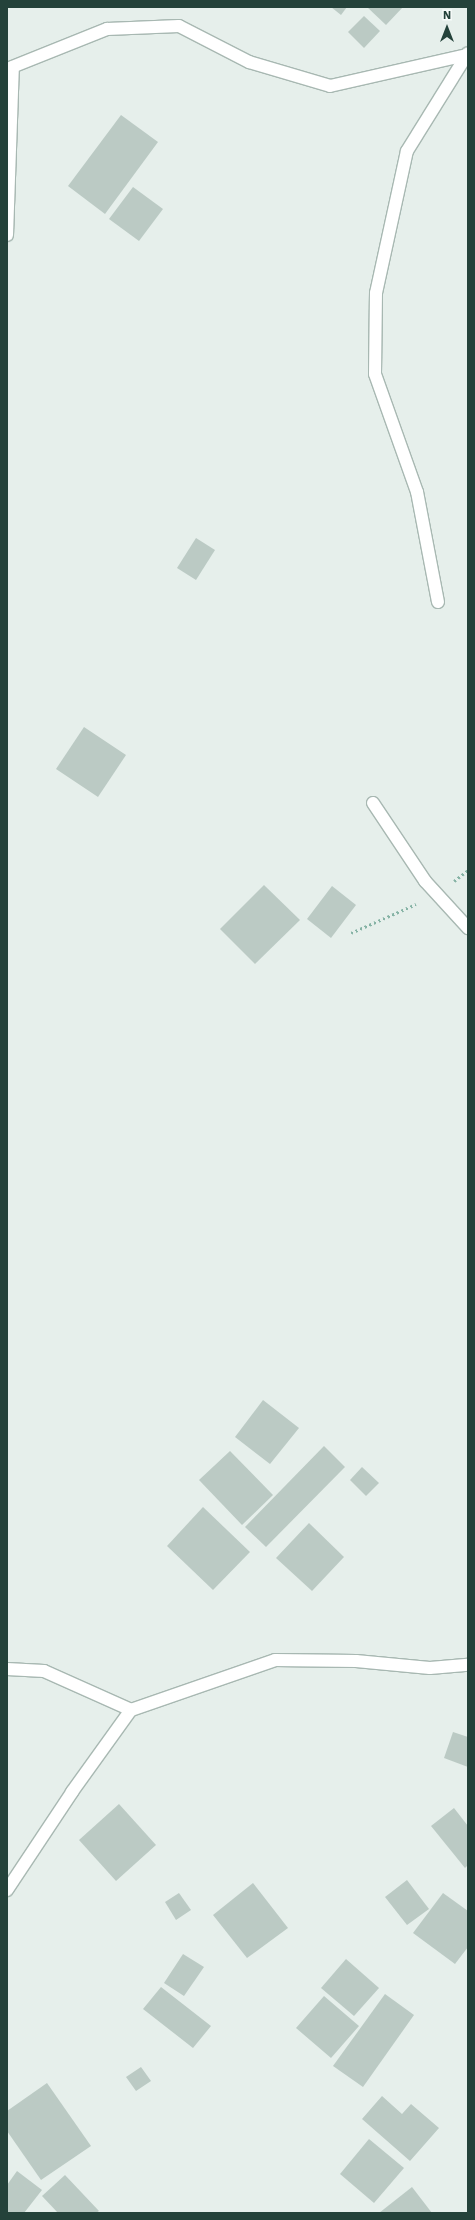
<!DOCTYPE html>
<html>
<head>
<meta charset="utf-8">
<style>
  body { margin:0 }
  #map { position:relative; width:475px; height:2220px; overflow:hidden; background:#e6efeb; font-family:"Work Sans",sans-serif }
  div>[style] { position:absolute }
  .building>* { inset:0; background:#bbcac4 }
  .path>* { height:2.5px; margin-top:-1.25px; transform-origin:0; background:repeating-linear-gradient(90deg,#86b3a5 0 2px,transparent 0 5px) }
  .roads { filter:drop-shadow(1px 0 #a8b8b2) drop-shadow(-1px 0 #a8b8b2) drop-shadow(0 1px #a8b8b2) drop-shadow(0 -1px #a8b8b2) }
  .minor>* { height:12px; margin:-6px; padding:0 6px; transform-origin:6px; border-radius:6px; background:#fff }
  span { translate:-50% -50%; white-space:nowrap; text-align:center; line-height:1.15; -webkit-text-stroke:3.5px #f7fbf9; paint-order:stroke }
  .frame { position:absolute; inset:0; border:8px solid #24423a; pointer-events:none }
  .north { position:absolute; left:427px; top:8px; width:40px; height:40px; -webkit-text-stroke:3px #f7fbf9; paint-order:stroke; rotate:0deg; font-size:11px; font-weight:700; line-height:16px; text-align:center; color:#24423a }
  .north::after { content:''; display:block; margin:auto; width:14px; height:18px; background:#24423a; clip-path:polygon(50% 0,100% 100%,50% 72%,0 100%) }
</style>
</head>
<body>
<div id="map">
  <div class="building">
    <div style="clip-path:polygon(331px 7px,347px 7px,341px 15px)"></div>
    <div style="clip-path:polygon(367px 7px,403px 7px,386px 25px)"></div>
    <div style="clip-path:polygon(364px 16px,380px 31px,364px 48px,348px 32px)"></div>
    <div style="clip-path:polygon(121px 115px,158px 142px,105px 214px,68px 186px)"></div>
    <div style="clip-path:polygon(133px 187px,163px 209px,139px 241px,109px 219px)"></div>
    <div style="clip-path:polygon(196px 538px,215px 550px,196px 580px,177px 568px)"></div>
    <div style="clip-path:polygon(84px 727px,126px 755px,98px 797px,56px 769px)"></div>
    <div style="clip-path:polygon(264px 885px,300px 920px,255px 964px,220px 929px)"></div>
    <div style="clip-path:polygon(332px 886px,356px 905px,331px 938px,307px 919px)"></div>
    <div style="clip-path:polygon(263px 1400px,299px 1428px,270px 1464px,235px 1437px)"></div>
    <div style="clip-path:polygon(324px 1446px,345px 1467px,266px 1547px,245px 1527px)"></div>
    <div style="clip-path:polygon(230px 1451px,273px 1495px,242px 1525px,199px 1480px)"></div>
    <div style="clip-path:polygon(362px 1467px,379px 1483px,366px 1496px,350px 1480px)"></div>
    <div style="clip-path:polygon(203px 1507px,250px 1552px,213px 1590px,167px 1546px)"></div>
    <div style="clip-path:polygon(309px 1523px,344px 1557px,312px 1591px,276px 1558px)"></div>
    <div style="clip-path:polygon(453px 1732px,468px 1737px,468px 1767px,444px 1758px)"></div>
    <div style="clip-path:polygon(119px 1804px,156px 1845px,116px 1881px,79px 1840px)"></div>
    <div style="clip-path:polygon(454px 1808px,468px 1826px,468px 1865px,465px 1868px,431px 1826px)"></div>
    <div style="clip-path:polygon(407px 1880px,429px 1909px,407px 1925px,385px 1897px)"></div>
    <div style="clip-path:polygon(253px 1883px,288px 1928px,247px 1958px,213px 1915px)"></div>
    <div style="clip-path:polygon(179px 1893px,191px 1910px,176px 1920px,165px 1902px)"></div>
    <div style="clip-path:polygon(443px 1893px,468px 1911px,468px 1947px,455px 1964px,413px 1933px)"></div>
    <div style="clip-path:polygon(183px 1954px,204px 1967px,184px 1996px,164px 1983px)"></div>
    <div style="clip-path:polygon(346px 1959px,379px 1988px,354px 2016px,321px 1988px)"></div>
    <div style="clip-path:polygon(161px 1987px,211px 2026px,193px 2048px,143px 2009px)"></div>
    <div style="clip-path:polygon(385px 1994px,414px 2015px,363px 2087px,333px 2066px)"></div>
    <div style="clip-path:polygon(324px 1996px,359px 2026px,331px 2058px,296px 2028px)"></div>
    <div style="clip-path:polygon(141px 2067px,151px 2081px,136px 2091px,126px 2077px)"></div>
    <div style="clip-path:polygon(47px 2083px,91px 2146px,41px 2180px,7px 2131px,7px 2111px)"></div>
    <div style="clip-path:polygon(382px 2096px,402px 2114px,411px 2104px,439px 2128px,410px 2161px,362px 2119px)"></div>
    <div style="clip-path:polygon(369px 2139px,404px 2168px,374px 2203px,340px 2174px)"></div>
    <div style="clip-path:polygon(17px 2171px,42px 2190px,24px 2213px,7px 2213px,7px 2185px)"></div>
    <div style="clip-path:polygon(65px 2175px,99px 2211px,96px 2213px,58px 2213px,42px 2196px)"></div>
    <div style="clip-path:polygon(412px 2187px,432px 2213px,379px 2213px)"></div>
  </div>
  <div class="path">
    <div style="left:454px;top:881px;width:18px;rotate:-38deg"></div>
    <div style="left:351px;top:933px;width:71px;rotate:-24deg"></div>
  </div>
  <div class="roads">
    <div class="minor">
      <div style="left:7px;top:69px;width:108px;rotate:-21.8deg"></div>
      <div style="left:107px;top:29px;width:72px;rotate:-2.4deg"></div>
      <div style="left:179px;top:26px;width:79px;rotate:27.2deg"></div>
      <div style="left:249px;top:62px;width:84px;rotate:16.5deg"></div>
      <div style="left:330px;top:86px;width:140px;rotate:-12.8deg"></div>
      <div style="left:7px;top:235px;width:168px;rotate:-88deg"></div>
      <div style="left:438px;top:602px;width:112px;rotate:-100.8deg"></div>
      <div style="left:417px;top:492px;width:125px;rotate:-109.6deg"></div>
      <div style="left:375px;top:374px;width:81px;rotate:-89.3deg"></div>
      <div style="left:376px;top:293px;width:145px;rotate:-77.7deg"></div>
      <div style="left:407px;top:151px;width:115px;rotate:-58.1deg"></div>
      <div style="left:373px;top:803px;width:94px;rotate:56.3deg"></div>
      <div style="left:425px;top:881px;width:64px;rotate:47.5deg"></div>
      <div style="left:7px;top:1669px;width:37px;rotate:3deg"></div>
      <div style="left:44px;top:1671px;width:95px;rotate:24.1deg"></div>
      <div style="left:131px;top:1710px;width:152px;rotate:-19.1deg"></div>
      <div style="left:275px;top:1660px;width:81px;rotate:0.7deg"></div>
      <div style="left:356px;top:1661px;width:74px;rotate:5.4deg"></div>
      <div style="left:430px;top:1668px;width:38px;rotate:-5deg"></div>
      <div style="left:7px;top:1890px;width:118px;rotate:-56.4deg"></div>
      <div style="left:72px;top:1792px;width:101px;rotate:-54.3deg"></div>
    </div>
  </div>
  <div class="frame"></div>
  <div class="north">N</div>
</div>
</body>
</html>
